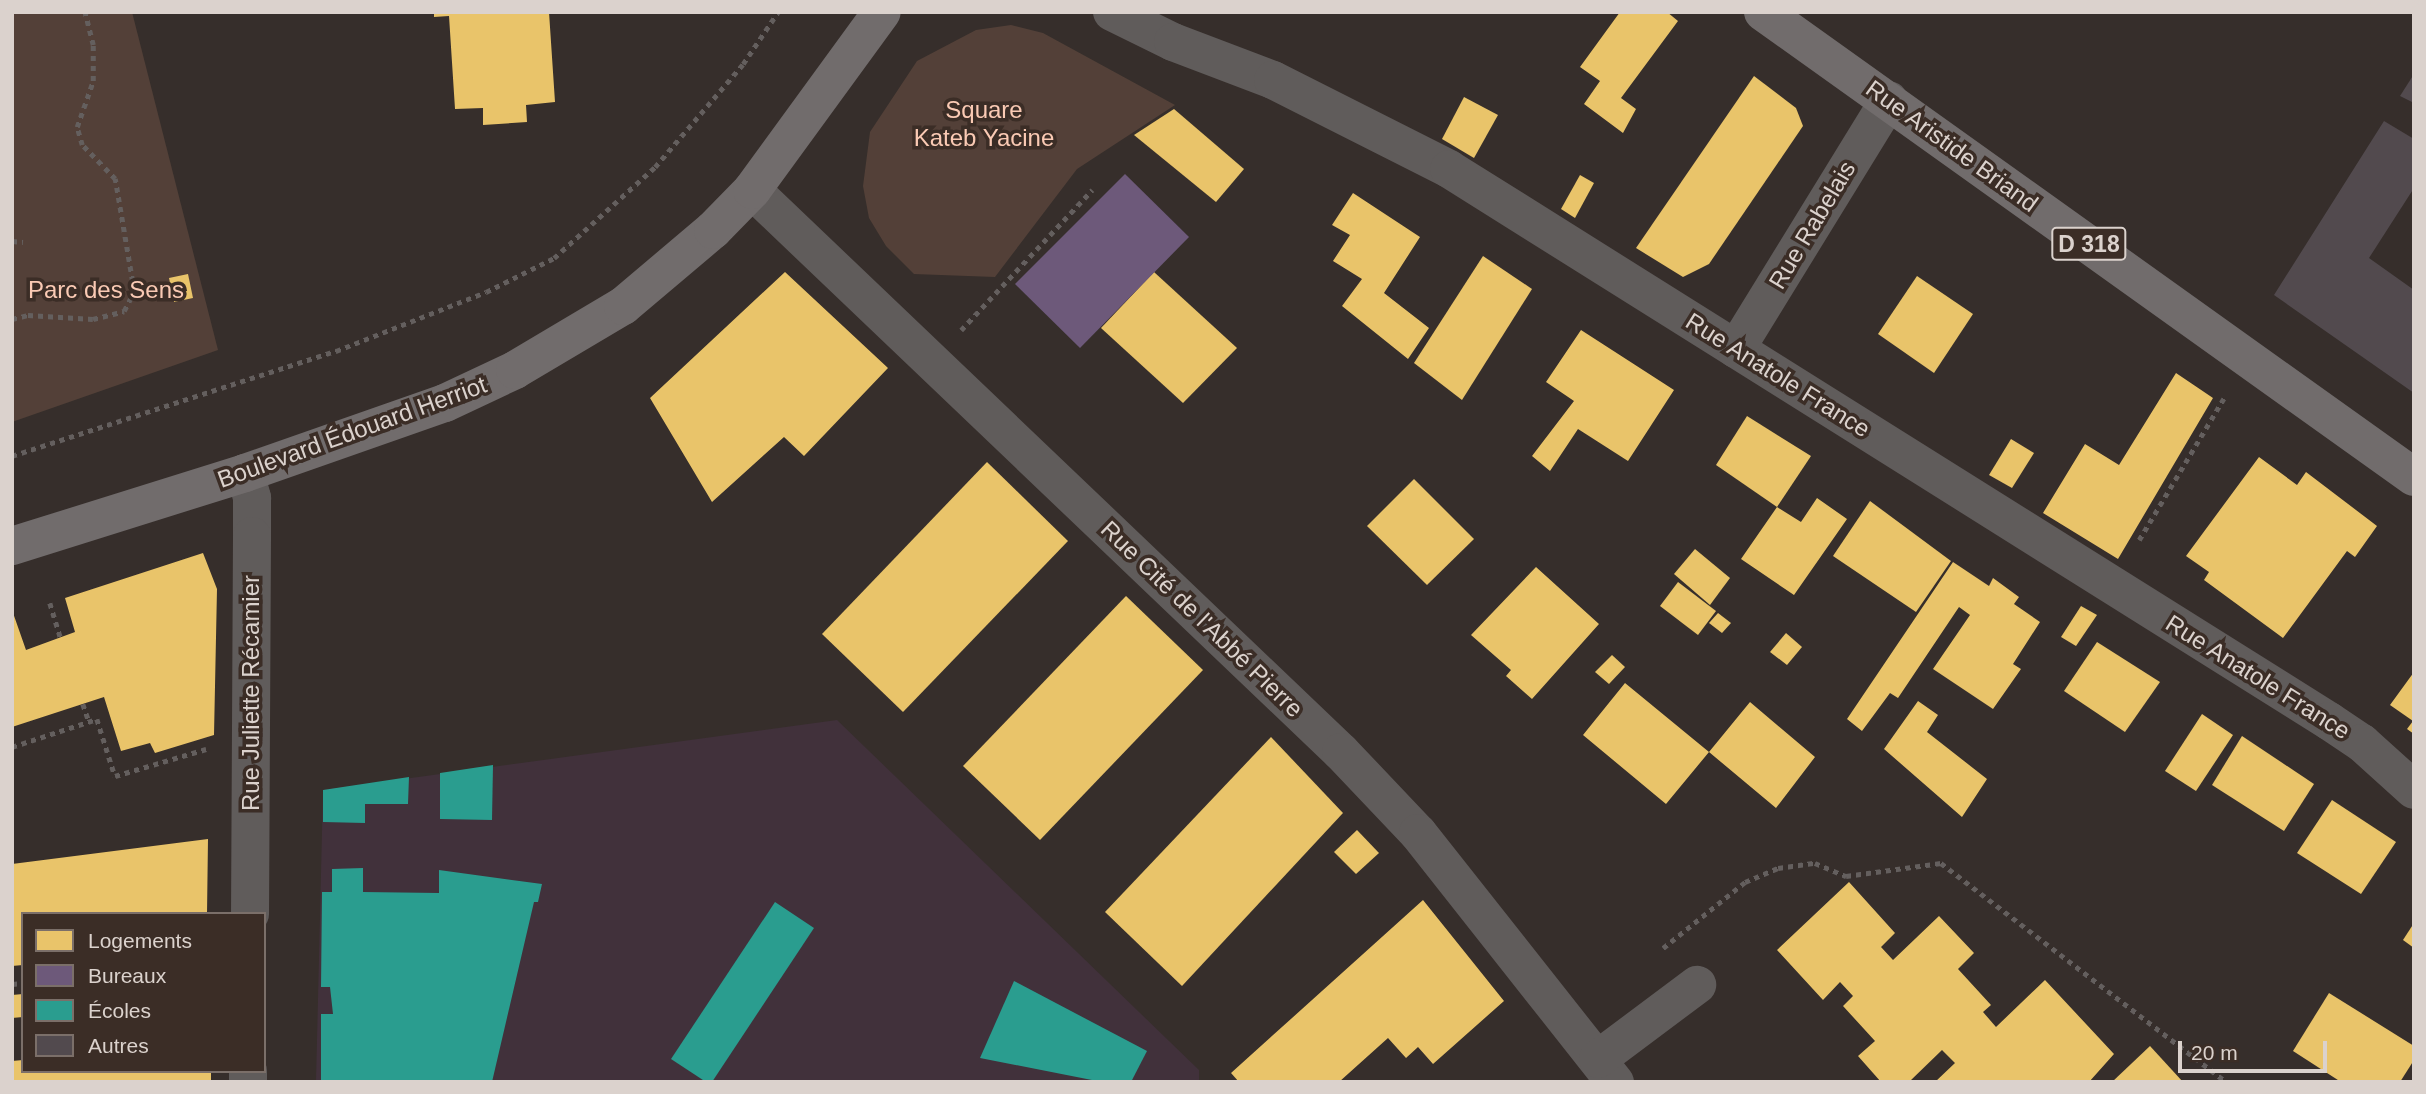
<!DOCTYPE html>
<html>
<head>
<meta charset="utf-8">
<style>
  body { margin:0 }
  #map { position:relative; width:2426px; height:1094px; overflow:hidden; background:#362e2b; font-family:Helvetica,sans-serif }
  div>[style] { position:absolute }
  .education>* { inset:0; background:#41313b }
  .green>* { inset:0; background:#534038 }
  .homes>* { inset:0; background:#e9c46a }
  .offices>* { inset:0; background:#6d597a }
  .schools>* { inset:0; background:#2a9d8f }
  .building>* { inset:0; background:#524a4e }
  .path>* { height:4.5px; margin-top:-2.25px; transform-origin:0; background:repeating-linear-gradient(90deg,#645f5e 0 5px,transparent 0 10px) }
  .minor>* { height:38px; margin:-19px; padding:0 19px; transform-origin:19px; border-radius:19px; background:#605c5b }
  .major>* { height:38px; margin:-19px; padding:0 19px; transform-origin:19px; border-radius:19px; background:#716c6c }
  span { translate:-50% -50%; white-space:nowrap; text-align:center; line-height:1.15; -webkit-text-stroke:7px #3b2d26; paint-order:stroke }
  .shield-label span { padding:2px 5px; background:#3b2d26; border:2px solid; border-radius:5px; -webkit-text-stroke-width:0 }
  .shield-label { font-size:23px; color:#dbd2cd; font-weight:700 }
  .park-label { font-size:24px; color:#facab4 }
  .street-label { font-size:24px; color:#dbd2cd }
  .frame { position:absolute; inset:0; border:14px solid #dbd2cd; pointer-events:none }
  .legend { position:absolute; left:21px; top:912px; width:245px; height:161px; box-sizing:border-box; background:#3b2d26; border:2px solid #7b6f69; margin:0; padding:9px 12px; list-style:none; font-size:21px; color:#dbd2cd }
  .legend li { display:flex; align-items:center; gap:14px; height:35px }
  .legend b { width:35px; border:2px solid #7b6f69 }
  .scale { position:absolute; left:2178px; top:1041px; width:149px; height:32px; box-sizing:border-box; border:4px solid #dbd2cd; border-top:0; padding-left:9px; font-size:21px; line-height:24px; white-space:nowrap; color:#dbd2cd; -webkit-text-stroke:5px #3b2d26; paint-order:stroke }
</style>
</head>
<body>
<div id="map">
  <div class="education">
    <div style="clip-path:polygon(837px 720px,1199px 1070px,1199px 1082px,316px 1082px,323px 790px)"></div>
  </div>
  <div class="green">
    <div style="clip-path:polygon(12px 12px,132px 12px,218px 350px,12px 422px)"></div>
    <div style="clip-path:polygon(1011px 25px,1043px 33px,1175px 105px,1077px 169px,995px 277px,914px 274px,886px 246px,869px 218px,863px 186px,870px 132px,917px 61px,976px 30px)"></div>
  </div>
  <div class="homes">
    <div style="clip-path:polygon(434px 12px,549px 12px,555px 102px,526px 105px,527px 122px,483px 125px,483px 108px,455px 109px,449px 16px,434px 17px)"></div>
    <div style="clip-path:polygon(1620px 12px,1667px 12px,1678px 21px,1621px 98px,1636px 109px,1623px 133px,1584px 104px,1600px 81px,1580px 67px)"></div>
    <div style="clip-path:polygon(1754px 76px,1796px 108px,1803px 126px,1709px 264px,1683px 277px,1636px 248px)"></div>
    <div style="clip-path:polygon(1464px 97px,1498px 115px,1474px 158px,1442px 139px)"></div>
    <div style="clip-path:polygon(1174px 109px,1244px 169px,1216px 202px,1134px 135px)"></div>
    <div style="clip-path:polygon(1580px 175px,1594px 183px,1575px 218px,1561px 209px)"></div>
    <div style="clip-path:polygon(1353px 193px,1420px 237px,1384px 293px,1429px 328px,1408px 359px,1342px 306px,1362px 279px,1333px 261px,1350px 235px,1332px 225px)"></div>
    <div style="clip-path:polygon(1483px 256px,1532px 289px,1462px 400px,1414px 363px)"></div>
    <div style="clip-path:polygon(785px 272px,888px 368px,804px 456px,784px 437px,712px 502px,650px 398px)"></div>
    <div style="clip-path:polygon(1154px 272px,1237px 348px,1183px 403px,1101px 328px)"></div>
    <div style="clip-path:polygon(188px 274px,193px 298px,174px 302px,169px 278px)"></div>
    <div style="clip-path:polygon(1917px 276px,1973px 314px,1934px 373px,1878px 334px)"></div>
    <div style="clip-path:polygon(1581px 330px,1674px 390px,1628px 461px,1578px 429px,1550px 471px,1532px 456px,1574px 401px,1546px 382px)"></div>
    <div style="clip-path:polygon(2176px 373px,2213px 398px,2118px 559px,2043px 513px,2085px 444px,2119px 465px)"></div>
    <div style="clip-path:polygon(1747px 416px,1811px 456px,1777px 507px,1716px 465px)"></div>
    <div style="clip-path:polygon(2011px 439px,2034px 453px,2012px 488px,1989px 475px)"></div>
    <div style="clip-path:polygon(2259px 457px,2297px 485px,2306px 472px,2377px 526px,2355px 557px,2347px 551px,2283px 638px,2204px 580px,2209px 572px,2186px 556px)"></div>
    <div style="clip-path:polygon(987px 462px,1068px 541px,903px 712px,822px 634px)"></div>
    <div style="clip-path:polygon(1414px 479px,1474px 539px,1427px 585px,1367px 526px)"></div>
    <div style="clip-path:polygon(1817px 498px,1847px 519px,1794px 595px,1741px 559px,1777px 507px,1801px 522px)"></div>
    <div style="clip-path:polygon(1870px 501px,1951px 561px,1916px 612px,1833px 556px)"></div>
    <div style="clip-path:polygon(1695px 549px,1730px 578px,1710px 605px,1674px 574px)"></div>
    <div style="clip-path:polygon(203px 553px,217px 589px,214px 735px,155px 753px,150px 743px,121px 751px,104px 697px,12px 727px,12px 610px,26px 650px,75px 632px,65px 598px)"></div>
    <div style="clip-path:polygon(1953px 562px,1989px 586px,1993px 578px,2019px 597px,2014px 604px,2040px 622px,2013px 664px,2021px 669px,1993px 709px,1933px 669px,1970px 615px,1959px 607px,1898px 698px,1890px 693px,1862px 731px,1847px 719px)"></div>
    <div style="clip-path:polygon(1536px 567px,1599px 624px,1532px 699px,1506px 676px,1511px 670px,1471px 635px)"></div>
    <div style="clip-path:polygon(1678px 582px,1716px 611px,1698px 635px,1660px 606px)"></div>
    <div style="clip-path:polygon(1126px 596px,1203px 670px,1040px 840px,963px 766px)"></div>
    <div style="clip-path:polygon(2081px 606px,2097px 615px,2076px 646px,2061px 637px)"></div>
    <div style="clip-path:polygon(1718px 613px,1731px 623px,1722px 633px,1709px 623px)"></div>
    <div style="clip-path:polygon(1786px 633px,1802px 647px,1787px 665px,1770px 652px)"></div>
    <div style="clip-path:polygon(2097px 642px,2160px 682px,2125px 732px,2064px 691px)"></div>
    <div style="clip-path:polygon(1612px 655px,1625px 667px,1609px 684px,1595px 672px)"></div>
    <div style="clip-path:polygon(2414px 672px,2414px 734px,2407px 729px,2413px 721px,2390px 705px)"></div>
    <div style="clip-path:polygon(1625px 683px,1709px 752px,1750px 702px,1815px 757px,1776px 808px,1709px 752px,1666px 804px,1583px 735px)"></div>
    <div style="clip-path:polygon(1918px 701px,1938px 715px,1927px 732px,1987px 779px,1962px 817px,1884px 749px)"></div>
    <div style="clip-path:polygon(2202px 714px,2233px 735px,2196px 791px,2165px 771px)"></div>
    <div style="clip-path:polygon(2242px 736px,2314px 784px,2284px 831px,2212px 785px)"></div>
    <div style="clip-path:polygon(1271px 737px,1343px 813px,1182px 986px,1105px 912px)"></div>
    <div style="clip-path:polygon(2332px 800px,2396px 842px,2361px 894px,2297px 853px)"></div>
    <div style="clip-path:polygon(1357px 830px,1379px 853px,1356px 874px,1334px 852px)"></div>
    <div style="clip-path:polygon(208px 839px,207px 914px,23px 914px,23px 965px,12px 966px,12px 864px)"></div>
    <div style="clip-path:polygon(1849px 882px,1895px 933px,1881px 947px,1893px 960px,1939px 916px,1974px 953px,1958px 969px,1991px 1005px,1983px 1012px,1996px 1027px,2045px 980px,2114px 1054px,2089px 1082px,1935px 1082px,1955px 1063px,1942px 1050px,1909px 1082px,1881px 1082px,1858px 1056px,1875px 1041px,1843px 1006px,1853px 996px,1840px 982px,1823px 1000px,1777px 950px)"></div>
    <div style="clip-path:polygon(1423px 900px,1504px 1001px,1433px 1064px,1418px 1047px,1406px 1058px,1388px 1038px,1339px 1082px,1239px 1082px,1231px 1073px)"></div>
    <div style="clip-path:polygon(2414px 923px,2414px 948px,2403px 940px)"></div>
    <div style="clip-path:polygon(2329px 993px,2414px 1046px,2414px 1060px,2400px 1082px,2341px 1082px,2293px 1051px)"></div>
    <div style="clip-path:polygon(23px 994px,23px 1017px,12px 1018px,12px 995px)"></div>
    <div style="clip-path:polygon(2150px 1046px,2183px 1082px,2112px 1082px)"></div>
    <div style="clip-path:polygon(23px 1060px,23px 1071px,211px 1071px,211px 1082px,12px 1082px,12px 1061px)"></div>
  </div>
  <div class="offices">
    <div style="clip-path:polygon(1125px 174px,1189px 237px,1080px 348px,1015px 284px)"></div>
  </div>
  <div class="schools">
    <div style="clip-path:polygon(493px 765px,492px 820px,440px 819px,440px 773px)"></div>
    <div style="clip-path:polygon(409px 777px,408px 804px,365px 804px,365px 823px,323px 822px,323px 790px)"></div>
    <div style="clip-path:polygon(363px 868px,363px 892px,439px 893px,439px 870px,542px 884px,538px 902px,534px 902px,492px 1082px,321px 1082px,321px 1014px,333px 1014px,330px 987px,321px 987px,322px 892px,332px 892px,332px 869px)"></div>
    <div style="clip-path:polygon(775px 902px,814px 928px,712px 1082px,706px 1082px,671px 1059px)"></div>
    <div style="clip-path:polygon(1014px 981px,1147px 1051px,1131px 1082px,1102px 1082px,980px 1058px)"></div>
  </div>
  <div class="building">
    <div style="clip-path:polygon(2414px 74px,2414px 103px,2400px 96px)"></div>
    <div style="clip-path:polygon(2384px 121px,2414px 139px,2414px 188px,2369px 258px,2414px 290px,2414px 393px,2274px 295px)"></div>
  </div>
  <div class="path">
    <div style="left:12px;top:241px;width:11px;rotate:5deg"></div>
    <div style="left:12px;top:319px;width:16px;rotate:-14deg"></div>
    <div style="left:28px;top:315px;width:65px;rotate:3.5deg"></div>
    <div style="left:93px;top:319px;width:32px;rotate:-14deg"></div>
    <div style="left:124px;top:311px;width:22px;rotate:-63deg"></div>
    <div style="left:134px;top:291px;width:114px;rotate:-99.6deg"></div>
    <div style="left:115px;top:179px;width:47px;rotate:-134.1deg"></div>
    <div style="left:82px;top:145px;width:19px;rotate:-106deg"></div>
    <div style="left:77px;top:127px;width:49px;rotate:-70.8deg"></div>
    <div style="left:93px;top:81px;width:36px;rotate:-90deg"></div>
    <div style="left:93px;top:45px;width:34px;rotate:-104deg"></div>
    <div style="left:961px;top:330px;width:192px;rotate:-46.9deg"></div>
    <div style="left:12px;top:456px;width:341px;rotate:-18deg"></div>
    <div style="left:336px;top:351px;width:161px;rotate:-21.5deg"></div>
    <div style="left:486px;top:292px;width:76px;rotate:-26.6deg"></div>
    <div style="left:554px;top:258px;width:136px;rotate:-42deg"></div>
    <div style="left:655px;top:167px;width:135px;rotate:-49.5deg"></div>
    <div style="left:743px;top:64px;width:63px;rotate:-56.1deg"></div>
    <div style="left:2139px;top:540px;width:165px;rotate:-59.1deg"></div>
    <div style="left:50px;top:603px;width:37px;rotate:73deg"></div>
    <div style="left:83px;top:704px;width:18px;rotate:71deg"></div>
    <div style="left:12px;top:747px;width:89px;rotate:-18.2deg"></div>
    <div style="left:97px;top:719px;width:60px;rotate:72.5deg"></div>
    <div style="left:115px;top:776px;width:95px;rotate:-16.5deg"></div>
    <div style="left:1663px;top:948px;width:105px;rotate:-38.8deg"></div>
    <div style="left:1745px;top:882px;width:36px;rotate:-23deg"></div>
    <div style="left:1778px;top:868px;width:37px;rotate:-8deg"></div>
    <div style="left:1815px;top:863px;width:34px;rotate:23deg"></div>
    <div style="left:1846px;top:876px;width:96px;rotate:-7.8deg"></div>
    <div style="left:1941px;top:863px;width:359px;rotate:37.5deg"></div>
    <div style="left:12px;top:984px;width:11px;rotate:-5deg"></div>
  </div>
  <div class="minor">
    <div style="left:1112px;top:12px;width:68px;rotate:26.2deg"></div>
    <div style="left:1173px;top:42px;width:107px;rotate:20.8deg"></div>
    <div style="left:1273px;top:80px;width:197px;rotate:26.8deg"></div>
    <div style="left:1449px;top:169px;width:1039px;rotate:32.1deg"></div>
    <div style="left:2329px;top:721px;width:40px;rotate:34deg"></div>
    <div style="left:2362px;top:743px;width:70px;rotate:42.1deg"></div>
    <div style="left:752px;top:190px;width:814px;rotate:43.66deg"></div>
    <div style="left:1341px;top:752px;width:112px;rotate:46.5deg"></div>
    <div style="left:1418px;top:833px;width:318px;rotate:51.7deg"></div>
    <div style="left:1736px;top:349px;width:292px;rotate:-58.4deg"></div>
    <div style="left:245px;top:473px;width:26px;rotate:74deg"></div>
    <div style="left:252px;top:498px;width:38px;rotate:90deg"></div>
    <div style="left:252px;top:536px;width:378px;rotate:90.3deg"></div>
    <div style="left:1598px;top:1059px;width:124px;rotate:-36.8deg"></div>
    <div style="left:248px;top:1082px;width:11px;rotate:-90deg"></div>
  </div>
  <div class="major">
    <div style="left:1763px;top:12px;width:800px;rotate:35.54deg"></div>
    <div style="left:12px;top:546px;width:244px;rotate:-17.4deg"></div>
    <div style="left:245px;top:473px;width:212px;rotate:-19.3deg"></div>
    <div style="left:445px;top:403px;width:77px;rotate:-25.2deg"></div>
    <div style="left:515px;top:370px;width:126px;rotate:-30.7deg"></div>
    <div style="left:623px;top:306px;width:118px;rotate:-40.2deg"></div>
    <div style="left:713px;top:230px;width:56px;rotate:-45.7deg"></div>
    <div style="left:752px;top:190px;width:220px;rotate:-53.9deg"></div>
  </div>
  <div class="shield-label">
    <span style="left:2089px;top:244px">D 318</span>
  </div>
  <div class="park-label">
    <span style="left:984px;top:124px">Square<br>Kateb Yacine</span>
    <span style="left:106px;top:290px">Parc des Sens</span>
  </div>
  <div class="street-label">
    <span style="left:1952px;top:146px;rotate:36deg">Rue Aristide Briand</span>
    <span style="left:1812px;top:225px;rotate:-59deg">Rue Rabelais</span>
    <span style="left:1778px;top:375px;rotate:32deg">Rue Anatole France</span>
    <span style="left:352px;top:432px;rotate:-20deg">Boulevard Édouard Herriot</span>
    <span style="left:1202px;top:619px;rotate:44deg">Rue Cité de l'Abbé Pierre</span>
    <span style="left:2258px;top:677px;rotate:32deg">Rue Anatole France</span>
    <span style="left:251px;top:693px;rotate:-90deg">Rue Juliette Récamier</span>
  </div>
  <div class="frame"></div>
  <ul class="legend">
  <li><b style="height:19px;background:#e9c46a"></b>Logements</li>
  <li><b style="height:19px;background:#6d597a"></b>Bureaux</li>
  <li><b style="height:19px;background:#2a9d8f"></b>Écoles</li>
  <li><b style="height:19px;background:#524a4e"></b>Autres</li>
  </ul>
  <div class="scale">20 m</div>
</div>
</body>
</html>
